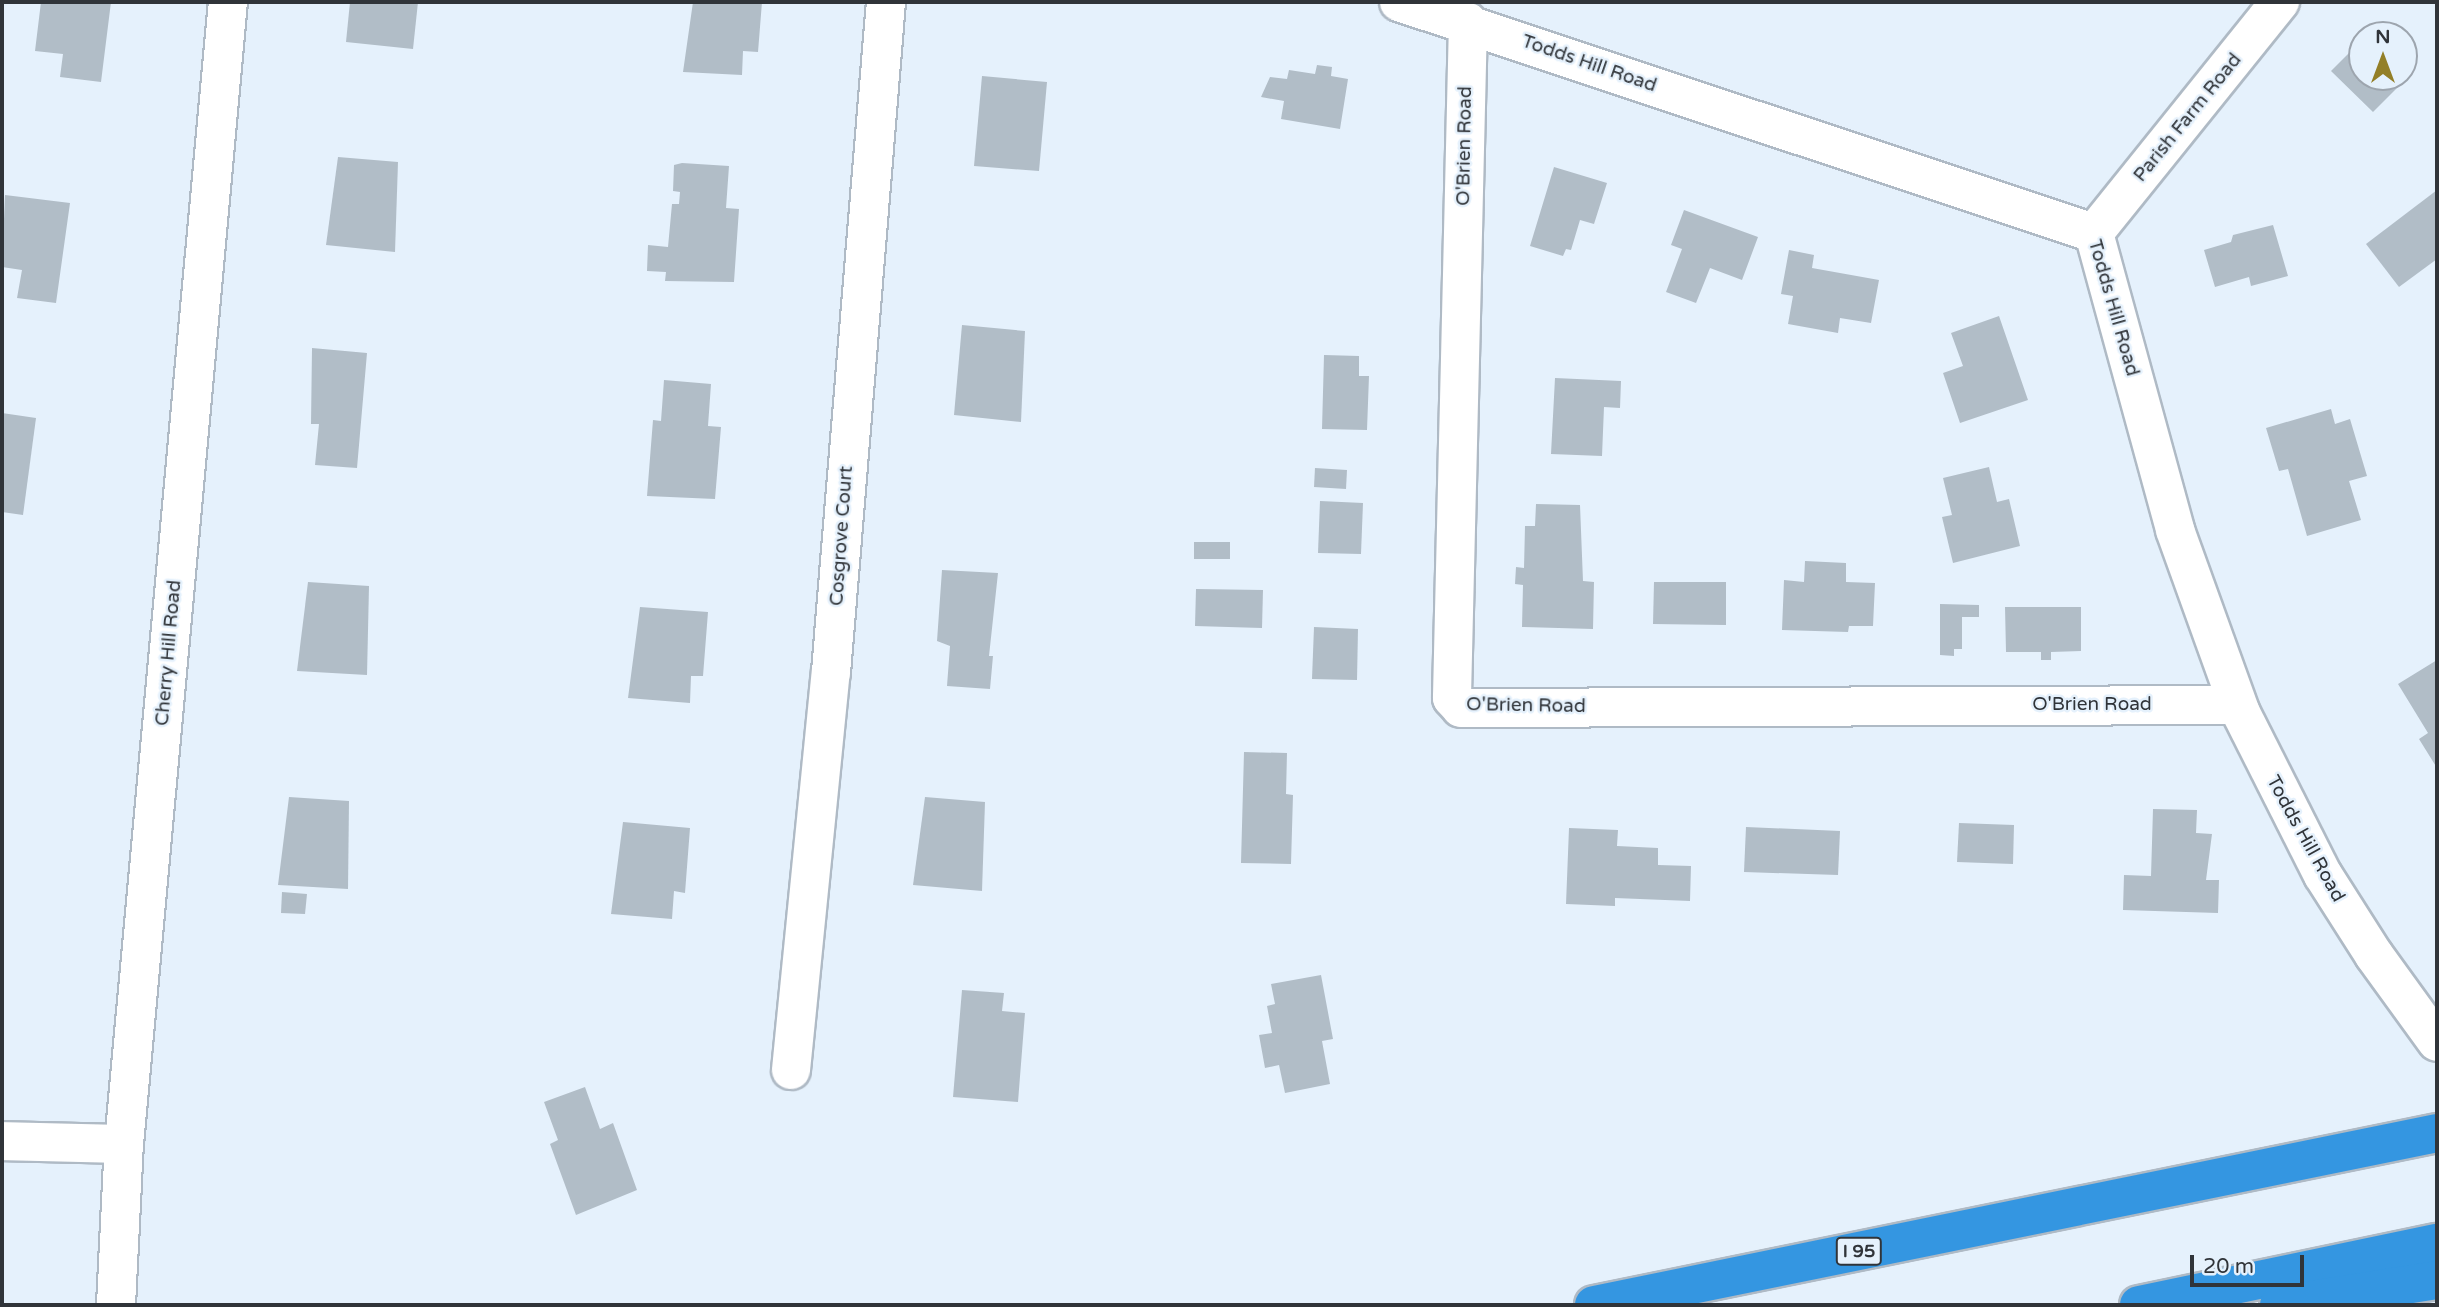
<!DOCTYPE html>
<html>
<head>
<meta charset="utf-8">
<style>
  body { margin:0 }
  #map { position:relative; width:2439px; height:1307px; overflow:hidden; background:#e5f1fc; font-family:"Varela Round",sans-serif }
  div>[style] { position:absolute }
  .building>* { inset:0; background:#b1bdc7 }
  .roads { filter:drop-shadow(2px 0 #afbac5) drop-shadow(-2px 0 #afbac5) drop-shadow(0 2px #afbac5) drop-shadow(0 -2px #afbac5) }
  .minor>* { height:38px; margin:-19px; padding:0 19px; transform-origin:19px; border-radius:19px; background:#fff }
  .highway>* { height:38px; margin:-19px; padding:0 19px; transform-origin:19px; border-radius:19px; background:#3496e1 }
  span { translate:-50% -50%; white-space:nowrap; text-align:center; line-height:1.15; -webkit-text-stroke:5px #e5f1fc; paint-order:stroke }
  .shield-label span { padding:2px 5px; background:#e5f1fc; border:2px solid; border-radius:5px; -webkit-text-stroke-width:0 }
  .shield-label { font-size:18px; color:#303439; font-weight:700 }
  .street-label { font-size:19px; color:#303439 }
  .frame { position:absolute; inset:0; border:4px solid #303439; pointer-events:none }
  .north { position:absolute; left:2348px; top:21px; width:70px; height:70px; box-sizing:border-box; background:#e5f1fc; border:2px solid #9da5ae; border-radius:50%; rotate:0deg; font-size:19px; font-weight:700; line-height:28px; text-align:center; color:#303439 }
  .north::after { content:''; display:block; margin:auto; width:24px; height:32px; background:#937f27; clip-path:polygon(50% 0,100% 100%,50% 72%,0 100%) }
  .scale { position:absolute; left:2190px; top:1255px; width:114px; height:32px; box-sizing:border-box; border:4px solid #303439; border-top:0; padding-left:9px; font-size:21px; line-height:24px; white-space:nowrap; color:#303439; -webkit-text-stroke:5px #e5f1fc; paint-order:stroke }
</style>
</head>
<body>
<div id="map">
  <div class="building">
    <div style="clip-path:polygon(41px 2px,111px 2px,101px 82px,60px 77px,63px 54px,35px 51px)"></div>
    <div style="clip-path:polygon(350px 2px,418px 2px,413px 49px,346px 42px)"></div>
    <div style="clip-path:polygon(693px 2px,762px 2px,758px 52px,743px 51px,742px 75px,683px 72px)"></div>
    <div style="clip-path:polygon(2362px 40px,2362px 77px,2399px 77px,2403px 82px,2373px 112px,2331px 71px)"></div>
    <div style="clip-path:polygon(1317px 65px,1332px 67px,1331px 76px,1348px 79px,1340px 129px,1281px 119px,1284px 101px,1261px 97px,1270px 77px,1287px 79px,1289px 70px,1315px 74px)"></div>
    <div style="clip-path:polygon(982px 76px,1047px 82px,1039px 171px,974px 166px)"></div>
    <div style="clip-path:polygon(338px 157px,398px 162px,395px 252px,326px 245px)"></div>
    <div style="clip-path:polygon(682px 163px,729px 166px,726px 208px,739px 209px,734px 282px,665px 281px,666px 272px,647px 271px,648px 245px,668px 247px,672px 204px,679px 204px,680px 192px,673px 191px,674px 165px)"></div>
    <div style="clip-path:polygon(1554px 167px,1607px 183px,1594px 224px,1580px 220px,1571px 250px,1566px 249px,1563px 256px,1530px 246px)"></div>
    <div style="clip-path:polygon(2437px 190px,2437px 259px,2399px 287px,2366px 244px)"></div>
    <div style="clip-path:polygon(5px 195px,70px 203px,56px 303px,17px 298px,22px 270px,2px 267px)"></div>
    <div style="clip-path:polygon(1684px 210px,1758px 237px,1742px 280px,1710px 268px,1696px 303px,1666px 292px,1682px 249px,1671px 245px)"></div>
    <div style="clip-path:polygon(2273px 225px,2288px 276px,2251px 286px,2249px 277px,2215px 287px,2204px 250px,2231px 242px,2233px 235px)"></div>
    <div style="clip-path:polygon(1789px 250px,1814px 255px,1812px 268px,1879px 280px,1871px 323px,1840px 318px,1838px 333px,1788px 324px,1793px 296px,1781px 294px)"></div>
    <div style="clip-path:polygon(1999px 316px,2028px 400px,1960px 423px,1943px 373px,1963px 366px,1951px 333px)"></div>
    <div style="clip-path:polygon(962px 325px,1025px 331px,1021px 422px,954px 415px)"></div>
    <div style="clip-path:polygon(312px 348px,367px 353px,357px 468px,315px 465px,319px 424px,311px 424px)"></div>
    <div style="clip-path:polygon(1324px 355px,1359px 356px,1359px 376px,1369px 376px,1367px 430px,1322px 429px)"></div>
    <div style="clip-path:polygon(1555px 378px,1621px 381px,1620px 408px,1604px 407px,1602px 456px,1551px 454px)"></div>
    <div style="clip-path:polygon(664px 380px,711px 384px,708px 426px,721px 427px,715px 499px,647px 496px,653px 420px,661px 421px)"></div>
    <div style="clip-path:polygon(2331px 409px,2335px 424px,2350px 419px,2367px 476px,2349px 481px,2361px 520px,2307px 536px,2288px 469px,2279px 471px,2266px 428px)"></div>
    <div style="clip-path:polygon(2px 413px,36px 418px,23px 515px,2px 512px)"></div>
    <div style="clip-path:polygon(1989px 467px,1997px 502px,2009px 499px,2020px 546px,1953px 563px,1942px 517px,1952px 515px,1943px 478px)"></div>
    <div style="clip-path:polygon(1315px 468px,1347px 470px,1346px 489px,1314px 487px)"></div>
    <div style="clip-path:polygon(1320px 501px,1363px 503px,1361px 554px,1318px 553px)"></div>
    <div style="clip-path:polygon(1536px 504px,1580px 505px,1583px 581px,1594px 582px,1593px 629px,1522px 627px,1523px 585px,1515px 584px,1516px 567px,1524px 568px,1525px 526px,1535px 526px)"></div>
    <div style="clip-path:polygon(1194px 542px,1230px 542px,1230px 559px,1194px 559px)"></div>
    <div style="clip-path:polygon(1805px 561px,1846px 563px,1846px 582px,1875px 583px,1873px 626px,1849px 626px,1848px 632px,1782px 630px,1784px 580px,1804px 582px)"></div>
    <div style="clip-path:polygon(942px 570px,998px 573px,989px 656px,993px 656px,990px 689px,947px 686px,950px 646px,937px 641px)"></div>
    <div style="clip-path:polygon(308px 582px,369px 586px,367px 675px,297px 671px)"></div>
    <div style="clip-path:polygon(1654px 582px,1726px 582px,1726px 625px,1653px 624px)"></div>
    <div style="clip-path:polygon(1196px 589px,1263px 590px,1262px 628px,1195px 626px)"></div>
    <div style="clip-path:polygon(1940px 604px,1979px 605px,1979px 617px,1962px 617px,1962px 649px,1954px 649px,1954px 656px,1940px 655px)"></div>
    <div style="clip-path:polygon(640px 607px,708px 612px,703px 676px,691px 676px,690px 703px,628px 698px)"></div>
    <div style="clip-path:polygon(2005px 607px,2081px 607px,2081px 651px,2051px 652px,2051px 660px,2041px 660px,2041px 652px,2006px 652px)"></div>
    <div style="clip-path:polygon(1314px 627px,1358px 629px,1357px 680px,1312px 679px)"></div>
    <div style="clip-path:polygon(2437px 660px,2437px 768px,2419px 739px,2428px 733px,2398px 684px)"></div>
    <div style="clip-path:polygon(1244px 752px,1287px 753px,1286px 794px,1293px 795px,1291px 864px,1241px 863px)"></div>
    <div style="clip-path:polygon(289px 797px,349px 801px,348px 889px,278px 885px)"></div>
    <div style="clip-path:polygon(925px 797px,985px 802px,982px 891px,913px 885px)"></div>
    <div style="clip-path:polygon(2153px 809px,2197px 810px,2196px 833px,2212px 834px,2206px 880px,2219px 880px,2218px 913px,2123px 910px,2124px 875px,2151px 876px)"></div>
    <div style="clip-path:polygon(623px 822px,690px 828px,685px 893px,674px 891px,672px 919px,611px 914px)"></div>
    <div style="clip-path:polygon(1959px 823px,2014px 825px,2013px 864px,1957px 862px)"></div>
    <div style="clip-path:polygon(1746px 827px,1840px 831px,1838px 875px,1744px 872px)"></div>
    <div style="clip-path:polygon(1569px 828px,1618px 830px,1617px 846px,1658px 848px,1658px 865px,1691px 866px,1690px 901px,1615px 898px,1615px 906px,1566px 904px)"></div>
    <div style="clip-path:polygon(282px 892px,307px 894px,305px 914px,281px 913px)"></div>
    <div style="clip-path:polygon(1321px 975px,1333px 1039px,1322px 1041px,1330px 1084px,1285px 1093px,1279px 1065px,1265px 1068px,1259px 1035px,1272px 1033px,1267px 1006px,1275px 1004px,1271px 984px)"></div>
    <div style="clip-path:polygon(962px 990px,1004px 993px,1002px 1011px,1025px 1013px,1018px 1102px,953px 1097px)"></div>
    <div style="clip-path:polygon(585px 1087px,600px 1129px,613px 1123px,637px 1190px,576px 1215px,550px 1144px,558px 1140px,544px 1102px)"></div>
  </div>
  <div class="roads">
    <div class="minor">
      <div style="left:1399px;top:2px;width:732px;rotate:18.39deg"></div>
      <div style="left:1468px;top:22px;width:676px;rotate:91.36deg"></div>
      <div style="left:1452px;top:698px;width:13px;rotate:48deg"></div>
      <div style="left:1461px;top:708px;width:776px;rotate:-0.22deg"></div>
      <div style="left:2094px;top:233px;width:308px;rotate:74.7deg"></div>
      <div style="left:2175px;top:530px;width:192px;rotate:70.2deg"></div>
      <div style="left:2240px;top:711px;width:184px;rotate:63.2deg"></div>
      <div style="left:2323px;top:875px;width:95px;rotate:57.5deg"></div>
      <div style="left:2374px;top:955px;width:107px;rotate:54.1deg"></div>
      <div style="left:2094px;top:233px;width:297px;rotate:-51.2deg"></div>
      <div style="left:791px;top:1070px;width:400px;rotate:-84.3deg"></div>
      <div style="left:831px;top:672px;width:672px;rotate:-85.31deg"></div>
      <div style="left:2px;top:1141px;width:122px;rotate:1.4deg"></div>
      <div style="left:116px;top:1305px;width:161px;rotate:-87.2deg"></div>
      <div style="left:124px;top:1144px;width:1147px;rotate:-84.8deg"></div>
    </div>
    <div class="highway">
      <div style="left:1594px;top:1305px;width:860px;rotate:-11.53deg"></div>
      <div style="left:2139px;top:1305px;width:304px;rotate:-11.8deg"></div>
      <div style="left:2279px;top:1305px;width:160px;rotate:-9deg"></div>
    </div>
  </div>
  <div class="shield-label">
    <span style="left:1859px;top:1251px">I 95</span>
  </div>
  <div class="street-label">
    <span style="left:1589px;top:64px;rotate:19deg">Todds Hill Road</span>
    <span style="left:2188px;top:118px;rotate:-51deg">Parish Farm Road</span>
    <span style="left:1465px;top:146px;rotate:-89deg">O'Brien Road</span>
    <span style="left:2113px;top:308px;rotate:74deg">Todds Hill Road</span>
    <span style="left:842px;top:536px;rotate:-86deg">Cosgrove Court</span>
    <span style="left:169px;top:653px;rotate:-85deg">Cherry Hill Road</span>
    <span style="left:2092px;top:705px">O'Brien Road</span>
    <span style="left:1526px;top:706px;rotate:1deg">O'Brien Road</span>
    <span style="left:2305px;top:839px;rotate:61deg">Todds Hill Road</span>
  </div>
  <div class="frame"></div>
  <div class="north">N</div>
  <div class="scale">20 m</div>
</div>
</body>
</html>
